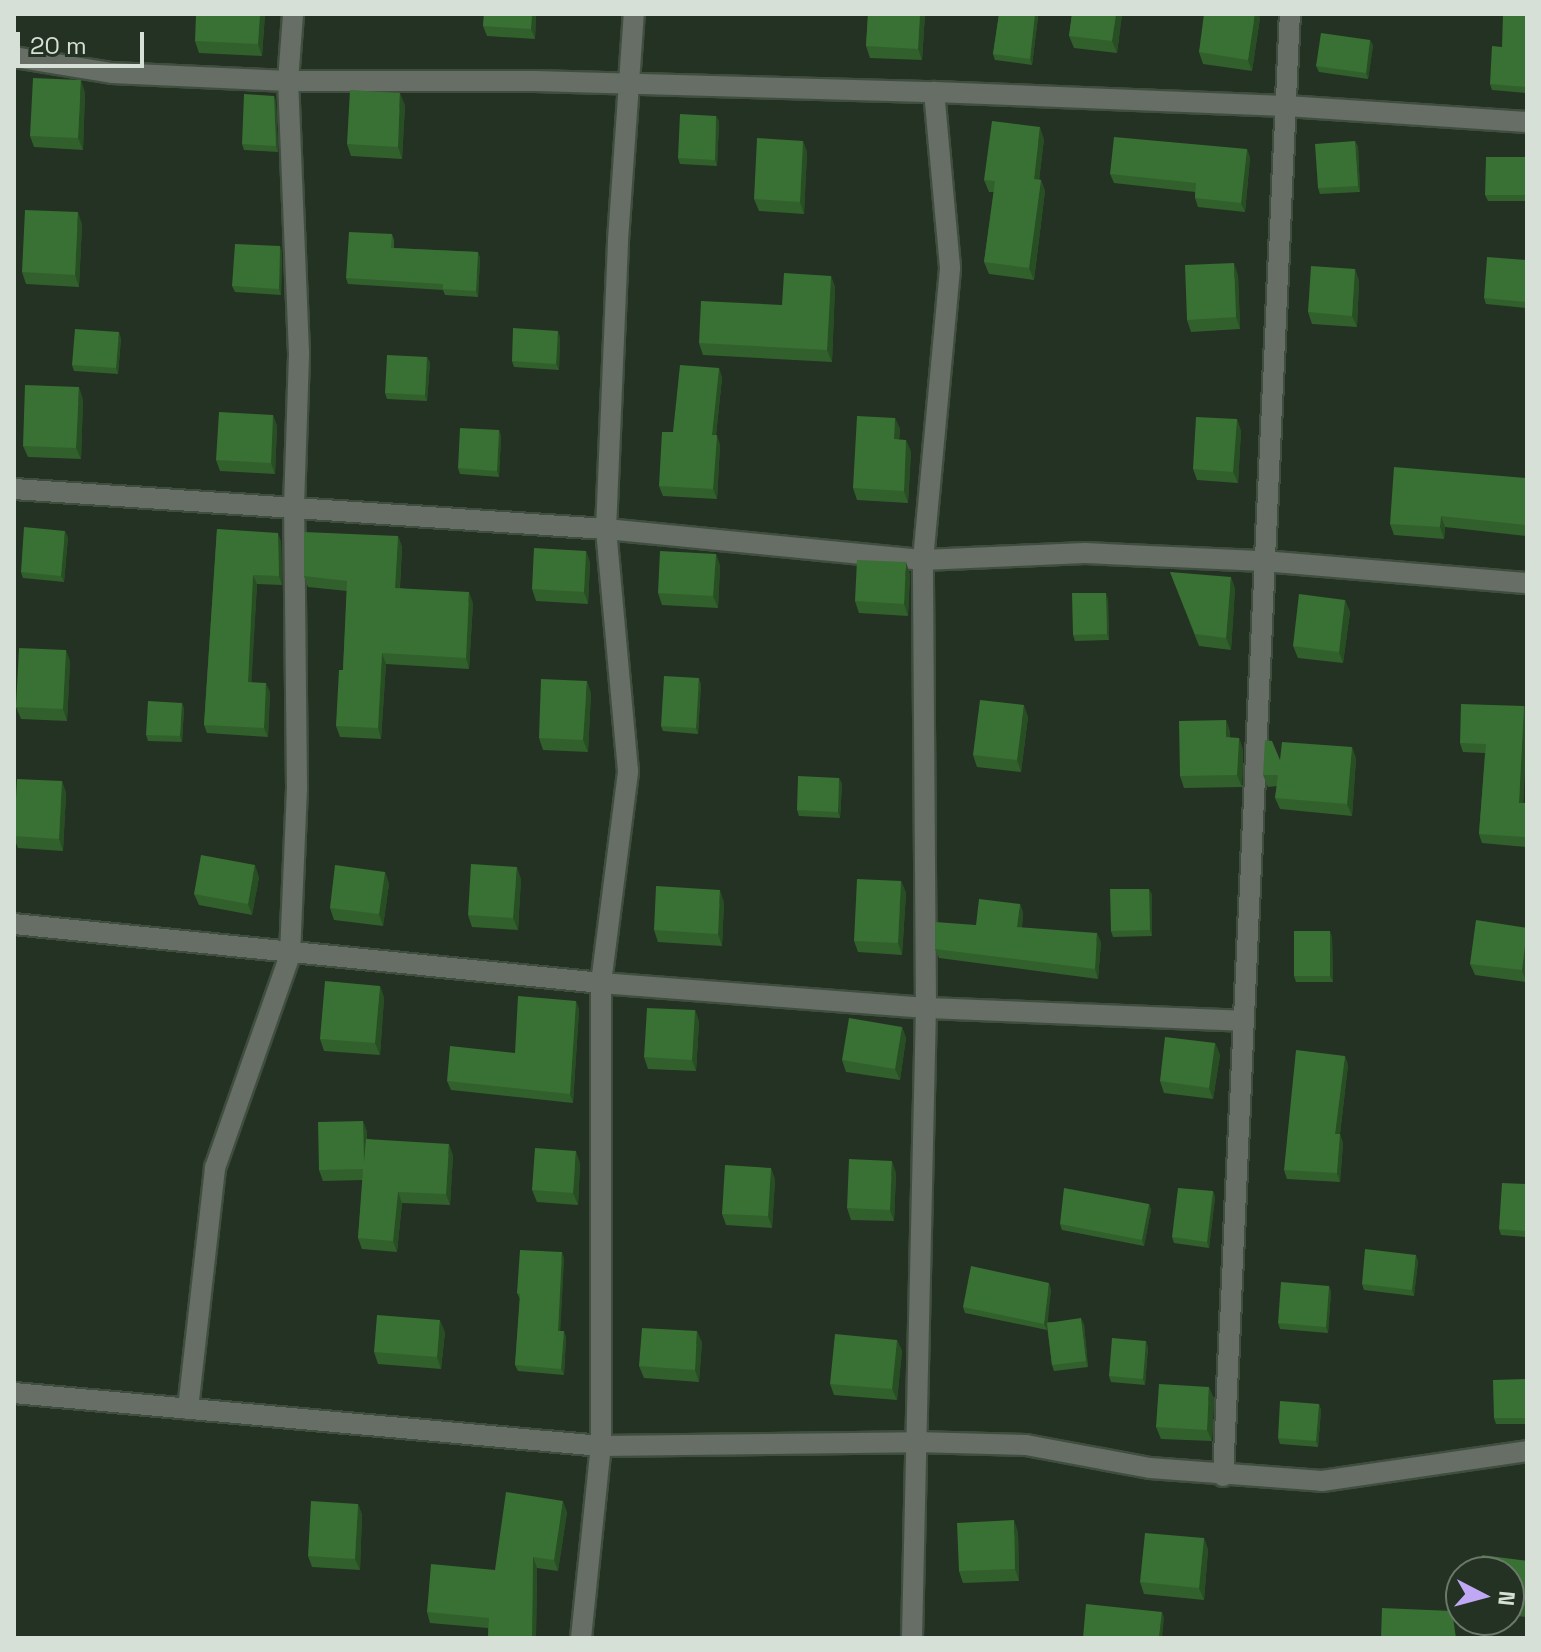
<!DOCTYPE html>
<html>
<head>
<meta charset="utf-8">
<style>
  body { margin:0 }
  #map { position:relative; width:1541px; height:1652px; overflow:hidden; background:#233222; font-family:"Space Grotesk",sans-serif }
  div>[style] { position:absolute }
  .roads { filter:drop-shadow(2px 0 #404e3f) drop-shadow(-2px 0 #404e3f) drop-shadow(0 2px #404e3f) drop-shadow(0 -2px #404e3f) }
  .minor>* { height:20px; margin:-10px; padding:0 10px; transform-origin:10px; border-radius:10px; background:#676e66 }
  .wall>* { inset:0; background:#31602c }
  .shaded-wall>* { inset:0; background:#284e24 }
  .building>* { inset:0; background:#397033 }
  span { translate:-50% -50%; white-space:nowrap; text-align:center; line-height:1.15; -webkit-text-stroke:6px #233222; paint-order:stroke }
  .frame { position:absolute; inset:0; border:16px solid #d7e0d6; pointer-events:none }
  .north { position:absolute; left:1445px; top:1556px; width:80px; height:80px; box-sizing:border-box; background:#233222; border:2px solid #6b786a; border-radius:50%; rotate:96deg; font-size:22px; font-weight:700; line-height:32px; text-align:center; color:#d7e0d6 }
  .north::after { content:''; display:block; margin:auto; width:28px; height:36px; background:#c0a8f4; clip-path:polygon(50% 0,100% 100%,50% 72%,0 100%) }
  .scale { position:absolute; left:16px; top:32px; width:128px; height:36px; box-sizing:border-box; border:4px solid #d7e0d6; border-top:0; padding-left:10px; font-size:24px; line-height:28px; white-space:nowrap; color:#d7e0d6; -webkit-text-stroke:6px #233222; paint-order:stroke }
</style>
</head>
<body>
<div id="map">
  <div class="roads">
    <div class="minor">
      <div style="left:14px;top:57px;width:99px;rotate:9.3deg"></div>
      <div style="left:112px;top:73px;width:176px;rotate:2.6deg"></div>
      <div style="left:288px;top:81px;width:247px"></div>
      <div style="left:535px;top:81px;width:399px;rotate:1.6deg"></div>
      <div style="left:934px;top:92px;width:351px;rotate:2.3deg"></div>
      <div style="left:1285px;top:106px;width:243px;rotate:3.8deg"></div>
      <div style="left:14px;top:489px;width:593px;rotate:3.87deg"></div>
      <div style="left:606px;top:529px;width:319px;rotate:5.6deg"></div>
      <div style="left:923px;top:560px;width:162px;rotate:-2.5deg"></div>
      <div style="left:1085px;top:553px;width:179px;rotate:2.6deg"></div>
      <div style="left:1264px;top:561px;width:264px;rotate:4.8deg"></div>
      <div style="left:14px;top:924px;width:590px;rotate:5.74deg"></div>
      <div style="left:601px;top:983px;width:326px;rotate:4.4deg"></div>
      <div style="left:926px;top:1008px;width:318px;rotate:2.3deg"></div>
      <div style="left:14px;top:1393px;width:589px;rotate:5.16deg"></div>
      <div style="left:601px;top:1446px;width:315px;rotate:-0.7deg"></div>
      <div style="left:916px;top:1442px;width:110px;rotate:1.6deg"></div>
      <div style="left:1026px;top:1445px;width:126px;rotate:10.5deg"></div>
      <div style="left:1150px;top:1468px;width:172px;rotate:4.3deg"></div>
      <div style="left:1322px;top:1481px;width:207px;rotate:-8.3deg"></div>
      <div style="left:188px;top:1409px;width:243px;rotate:-83.6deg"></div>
      <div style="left:215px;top:1168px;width:226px;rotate:-70.6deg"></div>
      <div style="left:290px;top:955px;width:168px;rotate:-87.6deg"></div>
      <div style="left:297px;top:787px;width:281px;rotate:-90.6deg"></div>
      <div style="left:294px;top:506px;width:153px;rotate:-88.1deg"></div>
      <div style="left:299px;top:353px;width:272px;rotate:-92.3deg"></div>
      <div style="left:288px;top:81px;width:67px;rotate:-85.7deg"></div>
      <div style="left:1223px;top:1476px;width:1464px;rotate:-87.38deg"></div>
      <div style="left:581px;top:1638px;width:193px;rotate:-84.1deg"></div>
      <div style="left:601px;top:1446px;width:463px;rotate:-90deg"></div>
      <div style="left:601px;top:983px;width:214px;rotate:-82.7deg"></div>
      <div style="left:628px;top:771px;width:243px;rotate:-95.2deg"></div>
      <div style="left:606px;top:529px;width:289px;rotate:-87.6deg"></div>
      <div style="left:618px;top:240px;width:227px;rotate:-86deg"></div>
      <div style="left:912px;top:1638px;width:630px;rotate:-88.73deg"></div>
      <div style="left:926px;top:1008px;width:448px;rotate:-90.4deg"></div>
      <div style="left:923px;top:560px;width:294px;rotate:-84.7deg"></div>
      <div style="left:950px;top:267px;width:176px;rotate:-95.2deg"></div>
    </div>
  </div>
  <div class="wall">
    <div style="clip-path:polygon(265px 14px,262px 56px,199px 53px,195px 41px)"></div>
    <div style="clip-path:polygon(484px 14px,536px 14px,535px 39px,487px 36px,483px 26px)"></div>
    <div style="clip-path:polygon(868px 14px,925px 14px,922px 60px,870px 58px,866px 46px)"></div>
    <div style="clip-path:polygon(999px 14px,1037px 14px,1038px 17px,1032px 65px,995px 60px,993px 54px)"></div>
    <div style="clip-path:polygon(1072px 14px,1122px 14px,1117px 53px,1074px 48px,1069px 36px)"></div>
    <div style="clip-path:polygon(1527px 14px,1527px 93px,1492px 90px,1490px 84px,1502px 47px)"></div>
    <div style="clip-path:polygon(1260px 18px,1252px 71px,1203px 64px,1199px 52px)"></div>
    <div style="clip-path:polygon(1370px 40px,1373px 46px,1368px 79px,1319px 72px,1316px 66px)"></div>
    <div style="clip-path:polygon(85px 92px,83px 150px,34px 147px,30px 136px)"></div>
    <div style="clip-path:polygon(274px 96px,276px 102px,278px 152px,244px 150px,242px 144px)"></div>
    <div style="clip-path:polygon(405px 105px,402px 159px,351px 156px,347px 144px)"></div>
    <div style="clip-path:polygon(716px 116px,719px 122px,717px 166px,680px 164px,678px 158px)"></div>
    <div style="clip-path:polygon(1044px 139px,1039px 179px,1041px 180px,1045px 191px,1034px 280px,989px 274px,984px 262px,994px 192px,989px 192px,984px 180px)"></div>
    <div style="clip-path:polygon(803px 141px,807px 152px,804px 214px,759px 211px,754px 199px)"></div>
    <div style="clip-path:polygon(1355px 141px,1358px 147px,1360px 192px,1320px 194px,1318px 188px)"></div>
    <div style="clip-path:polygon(1247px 149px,1250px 158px,1245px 212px,1198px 207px,1195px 198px,1195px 192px,1114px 183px,1110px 174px)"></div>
    <div style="clip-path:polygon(1527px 157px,1527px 201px,1488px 201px,1485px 195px)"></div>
    <div style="clip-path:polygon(82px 224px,79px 287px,26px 284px,22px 272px)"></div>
    <div style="clip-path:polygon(392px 234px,394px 240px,394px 248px,478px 252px,480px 258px,478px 297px,445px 295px,443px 290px,348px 284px,346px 278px)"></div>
    <div style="clip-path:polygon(280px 246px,282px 252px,281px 295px,235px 292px,232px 286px)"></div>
    <div style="clip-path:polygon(1527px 260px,1527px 308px,1486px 304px,1484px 298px)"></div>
    <div style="clip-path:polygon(1355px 269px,1359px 281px,1357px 327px,1312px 324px,1308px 312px)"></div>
    <div style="clip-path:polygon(1238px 275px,1240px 329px,1191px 332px,1187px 320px)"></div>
    <div style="clip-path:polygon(831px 276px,835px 287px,832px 362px,703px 355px,699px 343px,782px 305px)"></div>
    <div style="clip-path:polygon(560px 337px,559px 370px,514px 367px,512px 361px)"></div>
    <div style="clip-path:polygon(121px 338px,118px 374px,74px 371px,72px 365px)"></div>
    <div style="clip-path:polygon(427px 357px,430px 363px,427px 401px,387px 399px,385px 393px)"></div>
    <div style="clip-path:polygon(719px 368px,722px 378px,716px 435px,720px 445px,717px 499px,663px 496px,659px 486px,673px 432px)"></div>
    <div style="clip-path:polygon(83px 399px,81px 459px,28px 457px,23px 446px)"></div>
    <div style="clip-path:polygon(273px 415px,277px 426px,275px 474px,220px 471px,216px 460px)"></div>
    <div style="clip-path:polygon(895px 418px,900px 429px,899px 440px,906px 440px,911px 452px,908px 503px,857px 500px,853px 488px)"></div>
    <div style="clip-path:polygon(1237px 419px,1241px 431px,1238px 483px,1197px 480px,1193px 469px)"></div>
    <div style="clip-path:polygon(499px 430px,501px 436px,499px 477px,460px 474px,458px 468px)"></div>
    <div style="clip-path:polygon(1527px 478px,1527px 536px,1445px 527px,1444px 539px,1394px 535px,1390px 524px)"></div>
    <div style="clip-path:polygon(217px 529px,281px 541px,282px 585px,257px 584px,251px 682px,270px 692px,268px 737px,207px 733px,204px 725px)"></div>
    <div style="clip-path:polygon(398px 536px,402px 547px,400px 588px,473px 603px,469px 669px,386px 664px,381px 739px,340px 737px,336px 726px,343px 670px,347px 591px,308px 587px,304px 576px)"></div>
    <div style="clip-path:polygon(68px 537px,64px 582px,23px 578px,21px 572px)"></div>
    <div style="clip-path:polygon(586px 551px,590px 563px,588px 604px,536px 601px,532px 589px)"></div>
    <div style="clip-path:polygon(716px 554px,720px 566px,718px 608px,662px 605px,658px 593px)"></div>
    <div style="clip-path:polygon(1170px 572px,1235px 588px,1231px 650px,1199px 646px)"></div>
    <div style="clip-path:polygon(910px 574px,908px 616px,859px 613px,855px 601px)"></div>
    <div style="clip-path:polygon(1108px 599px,1109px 640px,1075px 641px,1073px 635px)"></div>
    <div style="clip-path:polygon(1345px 600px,1350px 612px,1343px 663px,1298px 658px,1293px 646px)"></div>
    <div style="clip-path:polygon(66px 650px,70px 662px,67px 721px,21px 719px,16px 707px)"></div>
    <div style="clip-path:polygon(701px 684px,698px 734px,663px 731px,661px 726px)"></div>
    <div style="clip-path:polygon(591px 693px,588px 752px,543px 750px,539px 738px)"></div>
    <div style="clip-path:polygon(182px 703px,184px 709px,182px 742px,148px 741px,146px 735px)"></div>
    <div style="clip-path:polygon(1524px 706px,1527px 714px,1527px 726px,1523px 803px,1527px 803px,1527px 847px,1482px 843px,1479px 834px,1485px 753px,1463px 752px,1460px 743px)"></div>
    <div style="clip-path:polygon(1028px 717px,1021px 772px,977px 767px,973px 755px)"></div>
    <div style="clip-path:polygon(1226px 720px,1230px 732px,1230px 738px,1239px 738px,1243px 750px,1242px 787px,1184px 788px,1180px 776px)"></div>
    <div style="clip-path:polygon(1352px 747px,1356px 759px,1352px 816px,1280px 809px,1275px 798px,1277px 786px,1268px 787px,1263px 775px,1280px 760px)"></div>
    <div style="clip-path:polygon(839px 778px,842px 784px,840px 818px,799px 816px,797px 810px)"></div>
    <div style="clip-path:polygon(62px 781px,66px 793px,63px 851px,18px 848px,14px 838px,14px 828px)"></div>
    <div style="clip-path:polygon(385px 872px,389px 884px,383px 926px,334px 920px,330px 908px)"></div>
    <div style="clip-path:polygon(259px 877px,252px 915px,199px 905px,194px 894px)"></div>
    <div style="clip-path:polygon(521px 879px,518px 930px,472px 927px,468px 915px)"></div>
    <div style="clip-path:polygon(901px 881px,906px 893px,902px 955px,858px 952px,854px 941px)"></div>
    <div style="clip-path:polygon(1149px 889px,1152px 895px,1152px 936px,1113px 937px,1111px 931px)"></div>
    <div style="clip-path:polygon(724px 902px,722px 946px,658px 942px,654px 930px)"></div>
    <div style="clip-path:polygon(1020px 904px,1023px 913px,1022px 928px,1101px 942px,1098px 979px,939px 958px,935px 949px,976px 925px)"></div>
    <div style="clip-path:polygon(1527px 928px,1526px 982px,1475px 975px,1470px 964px)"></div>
    <div style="clip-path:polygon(1332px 937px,1333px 982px,1296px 982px,1294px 976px)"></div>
    <div style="clip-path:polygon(380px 986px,384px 998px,380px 1055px,324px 1051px,320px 1039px)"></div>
    <div style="clip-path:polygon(576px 1001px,579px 1010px,573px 1103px,451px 1090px,447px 1081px,515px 1053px)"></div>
    <div style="clip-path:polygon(695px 1010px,699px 1022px,696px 1071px,648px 1069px,644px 1057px)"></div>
    <div style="clip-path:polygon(902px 1027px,906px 1038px,900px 1080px,846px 1072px,842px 1060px)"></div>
    <div style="clip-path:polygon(1215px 1043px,1220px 1055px,1213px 1099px,1164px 1093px,1160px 1081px)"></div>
    <div style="clip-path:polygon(1345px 1056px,1348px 1065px,1340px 1134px,1343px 1143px,1340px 1182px,1287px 1179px,1284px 1170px)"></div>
    <div style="clip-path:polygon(363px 1121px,367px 1132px,367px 1139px,453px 1155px,450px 1205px,402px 1203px,397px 1252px,362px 1249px,358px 1238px,363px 1180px,323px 1181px,319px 1170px)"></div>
    <div style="clip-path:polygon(580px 1163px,578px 1205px,537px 1202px,532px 1190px)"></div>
    <div style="clip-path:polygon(771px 1168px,775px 1180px,772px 1228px,726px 1225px,722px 1214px)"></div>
    <div style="clip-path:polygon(896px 1173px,894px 1221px,851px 1220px,847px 1208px)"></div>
    <div style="clip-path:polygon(1527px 1184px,1527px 1237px,1501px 1235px,1499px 1229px)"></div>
    <div style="clip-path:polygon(1213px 1191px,1215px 1197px,1209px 1248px,1174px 1243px,1172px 1237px)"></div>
    <div style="clip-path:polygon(1149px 1204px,1151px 1210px,1144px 1246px,1062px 1230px,1060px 1224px)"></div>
    <div style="clip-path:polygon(564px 1258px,560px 1331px,566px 1337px,564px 1375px,518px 1371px,515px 1365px,520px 1299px,517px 1293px)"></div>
    <div style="clip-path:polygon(1418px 1261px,1414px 1296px,1364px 1290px,1362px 1284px)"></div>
    <div style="clip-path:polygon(1329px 1286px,1331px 1292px,1328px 1333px,1280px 1329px,1278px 1323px)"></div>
    <div style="clip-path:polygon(1051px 1289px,1047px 1322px,1084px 1324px,1088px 1367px,1054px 1371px,1052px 1365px,1047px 1326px,1047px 1330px,965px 1313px,963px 1307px)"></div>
    <div style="clip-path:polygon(445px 1332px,441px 1369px,378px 1364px,374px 1352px)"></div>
    <div style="clip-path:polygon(897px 1340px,902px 1351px,897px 1400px,834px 1395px,830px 1384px)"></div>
    <div style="clip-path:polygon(702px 1342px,699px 1382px,644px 1378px,639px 1366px)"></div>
    <div style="clip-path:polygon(1148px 1347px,1145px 1385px,1111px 1382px,1109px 1376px)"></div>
    <div style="clip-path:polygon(1527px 1379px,1527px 1424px,1496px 1424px,1494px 1418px)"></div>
    <div style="clip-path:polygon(1214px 1398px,1212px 1441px,1161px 1439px,1156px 1427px)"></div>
    <div style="clip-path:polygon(1319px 1404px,1321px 1410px,1318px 1447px,1280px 1444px,1278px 1438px)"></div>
    <div style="clip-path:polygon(358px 1504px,362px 1515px,360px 1570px,312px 1567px,308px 1556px)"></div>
    <div style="clip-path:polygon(567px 1512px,558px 1571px,537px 1568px,536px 1638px,489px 1638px,488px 1628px,430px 1623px,427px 1612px,495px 1570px)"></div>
    <div style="clip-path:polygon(1018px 1532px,1019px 1581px,963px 1583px,959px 1571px)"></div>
    <div style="clip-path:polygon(1204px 1538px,1208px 1550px,1204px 1600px,1144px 1594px,1140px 1582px)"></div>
    <div style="clip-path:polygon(1527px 1561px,1527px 1617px,1509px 1615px,1509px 1572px)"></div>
  </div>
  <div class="shaded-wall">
    <div style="clip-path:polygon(260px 14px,265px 14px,262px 56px,258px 44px)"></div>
    <div style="clip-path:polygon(532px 14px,536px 14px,535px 39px,531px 29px)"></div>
    <div style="clip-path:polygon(920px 14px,925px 14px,922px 60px,918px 49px)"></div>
    <div style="clip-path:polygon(1035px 14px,1037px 14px,1038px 17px,1032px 65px,1030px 59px)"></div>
    <div style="clip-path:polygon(1116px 14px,1122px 14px,1117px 53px,1112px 41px)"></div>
    <div style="clip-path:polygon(1255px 14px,1259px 14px,1260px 18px,1252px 71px,1248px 60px)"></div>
    <div style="clip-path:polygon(1370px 40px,1373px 46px,1368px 79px,1366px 73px)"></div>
    <div style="clip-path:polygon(81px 80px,85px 92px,83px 150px,78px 138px)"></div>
    <div style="clip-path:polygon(400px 93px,405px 105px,402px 159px,398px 147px)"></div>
    <div style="clip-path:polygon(274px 96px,276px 102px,278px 152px,276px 146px)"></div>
    <div style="clip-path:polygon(716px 116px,719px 122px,717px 166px,715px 160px)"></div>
    <div style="clip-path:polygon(1040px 127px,1044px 139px,1038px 190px,1034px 179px)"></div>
    <div style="clip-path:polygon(803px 141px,807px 152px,804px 214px,800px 202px)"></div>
    <div style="clip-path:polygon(1355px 141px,1358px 147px,1360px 192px,1358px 186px)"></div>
    <div style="clip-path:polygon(1247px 149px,1250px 158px,1245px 212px,1241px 203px)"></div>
    <div style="clip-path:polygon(1041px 180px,1045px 191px,1034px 280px,1029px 268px)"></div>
    <div style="clip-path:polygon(78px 212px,82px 224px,79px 287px,75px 275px)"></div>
    <div style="clip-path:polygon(280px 246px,282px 252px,281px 295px,279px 289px)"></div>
    <div style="clip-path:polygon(478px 252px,480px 258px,478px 297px,476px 291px)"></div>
    <div style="clip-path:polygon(1234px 263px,1238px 275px,1240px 329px,1236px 317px)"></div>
    <div style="clip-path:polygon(1355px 269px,1359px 281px,1357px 327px,1352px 316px)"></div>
    <div style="clip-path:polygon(831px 276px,835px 287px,832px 362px,827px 350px)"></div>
    <div style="clip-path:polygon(558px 331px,560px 337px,559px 370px,556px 364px)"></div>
    <div style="clip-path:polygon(119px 332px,121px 338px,118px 374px,116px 368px)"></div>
    <div style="clip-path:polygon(427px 357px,430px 363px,427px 401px,425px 395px)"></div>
    <div style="clip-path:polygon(719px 368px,722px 378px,715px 445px,712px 435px)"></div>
    <div style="clip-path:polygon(79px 387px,83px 399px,81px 459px,76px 448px)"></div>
    <div style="clip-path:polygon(273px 415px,277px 426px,275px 474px,271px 463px)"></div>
    <div style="clip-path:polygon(895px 418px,900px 429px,898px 451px,894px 439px)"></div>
    <div style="clip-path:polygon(1237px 419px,1241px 431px,1238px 483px,1233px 472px)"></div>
    <div style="clip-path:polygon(499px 430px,501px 436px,499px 477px,497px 471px)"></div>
    <div style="clip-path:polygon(717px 435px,720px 445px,717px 499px,713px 489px)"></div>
    <div style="clip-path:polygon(906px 440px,911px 452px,908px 503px,904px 491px)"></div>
    <div style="clip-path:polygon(1441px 516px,1445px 527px,1444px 539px,1440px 527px)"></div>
    <div style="clip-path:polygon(65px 531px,68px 537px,64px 582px,61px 576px)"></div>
    <div style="clip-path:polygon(278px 533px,281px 541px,282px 585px,279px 576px)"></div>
    <div style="clip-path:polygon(398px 536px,402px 547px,399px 598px,395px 588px)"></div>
    <div style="clip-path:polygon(586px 551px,590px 563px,588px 604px,584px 592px)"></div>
    <div style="clip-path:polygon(716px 554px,720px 566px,718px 608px,713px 596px)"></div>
    <div style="clip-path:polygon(906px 562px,910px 574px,908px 616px,904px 604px)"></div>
    <div style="clip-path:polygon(253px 575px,257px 584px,251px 691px,248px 682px)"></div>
    <div style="clip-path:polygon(1231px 577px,1235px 588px,1231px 650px,1226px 638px)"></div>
    <div style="clip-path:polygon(469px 592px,473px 603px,469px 669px,466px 658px)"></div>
    <div style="clip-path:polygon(1106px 593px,1108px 599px,1109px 640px,1107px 634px)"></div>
    <div style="clip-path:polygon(1345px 600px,1350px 612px,1343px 663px,1339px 652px)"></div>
    <div style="clip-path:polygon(66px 650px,70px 662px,67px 721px,63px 709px)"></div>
    <div style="clip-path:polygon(382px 653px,386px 664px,381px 739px,378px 728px)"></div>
    <div style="clip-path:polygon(699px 678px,701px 684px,698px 734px,696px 728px)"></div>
    <div style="clip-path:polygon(587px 681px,591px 693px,588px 752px,583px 740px)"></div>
    <div style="clip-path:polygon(266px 683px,270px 692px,268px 737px,264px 728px)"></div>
    <div style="clip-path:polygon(182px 703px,184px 709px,182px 742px,180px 736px)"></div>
    <div style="clip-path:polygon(1024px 705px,1028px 717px,1021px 772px,1017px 760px)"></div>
    <div style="clip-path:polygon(1524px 706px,1527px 714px,1527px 726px,1523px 812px,1519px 803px)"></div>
    <div style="clip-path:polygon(1226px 720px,1230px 732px,1230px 749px,1226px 737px)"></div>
    <div style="clip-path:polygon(1239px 738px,1243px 750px,1242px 787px,1237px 775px)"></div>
    <div style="clip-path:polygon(1352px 747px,1356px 759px,1352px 816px,1347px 804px)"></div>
    <div style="clip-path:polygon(839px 778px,842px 784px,840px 818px,838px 812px)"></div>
    <div style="clip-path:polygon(62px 781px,66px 793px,63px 851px,59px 839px)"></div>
    <div style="clip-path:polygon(1527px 808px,1527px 844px,1525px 837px)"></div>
    <div style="clip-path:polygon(255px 865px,259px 877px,252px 915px,248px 904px)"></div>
    <div style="clip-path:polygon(517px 867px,521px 879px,518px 930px,513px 918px)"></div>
    <div style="clip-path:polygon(385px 872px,389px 884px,383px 926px,379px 914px)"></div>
    <div style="clip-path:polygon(901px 881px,906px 893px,902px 955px,898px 943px)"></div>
    <div style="clip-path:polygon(1149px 889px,1152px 895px,1152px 936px,1150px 930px)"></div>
    <div style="clip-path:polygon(720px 890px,724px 902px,722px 946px,718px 934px)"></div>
    <div style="clip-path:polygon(1020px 904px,1023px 913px,1021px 937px,1017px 927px)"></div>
    <div style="clip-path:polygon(1330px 931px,1332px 937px,1333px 982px,1330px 976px)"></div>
    <div style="clip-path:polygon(1527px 931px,1527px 974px,1526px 982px,1522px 970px)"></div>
    <div style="clip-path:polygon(1097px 933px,1101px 942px,1098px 979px,1095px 969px)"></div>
    <div style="clip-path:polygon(380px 986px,384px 998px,380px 1055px,375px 1043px)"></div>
    <div style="clip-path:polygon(576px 1001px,579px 1010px,573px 1103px,570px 1094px)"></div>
    <div style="clip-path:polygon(695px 1010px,699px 1022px,696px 1071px,692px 1060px)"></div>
    <div style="clip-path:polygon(902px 1027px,906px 1038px,900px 1080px,895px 1069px)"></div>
    <div style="clip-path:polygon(1215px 1043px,1220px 1055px,1213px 1099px,1209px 1088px)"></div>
    <div style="clip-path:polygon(1345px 1056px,1348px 1065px,1340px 1134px,1343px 1143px,1340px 1182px,1337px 1173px,1335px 1134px)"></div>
    <div style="clip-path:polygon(363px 1121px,367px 1132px,368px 1173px,364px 1162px)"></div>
    <div style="clip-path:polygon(449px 1144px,453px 1155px,450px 1205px,446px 1194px)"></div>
    <div style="clip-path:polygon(576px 1151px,580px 1163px,578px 1205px,573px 1193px)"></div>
    <div style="clip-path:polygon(892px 1161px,896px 1173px,894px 1221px,890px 1210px)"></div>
    <div style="clip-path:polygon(771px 1168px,775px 1180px,772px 1228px,768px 1216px)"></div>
    <div style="clip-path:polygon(1213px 1191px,1215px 1197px,1209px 1248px,1207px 1242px)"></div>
    <div style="clip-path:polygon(398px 1192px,402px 1203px,397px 1252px,393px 1241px)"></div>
    <div style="clip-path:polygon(1149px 1204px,1151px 1210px,1144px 1246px,1142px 1240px)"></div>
    <div style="clip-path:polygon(562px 1252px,564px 1258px,560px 1337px,558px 1331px)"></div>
    <div style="clip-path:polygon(1416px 1255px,1418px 1261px,1414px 1296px,1412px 1290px)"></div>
    <div style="clip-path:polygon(1049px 1283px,1051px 1289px,1047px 1330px,1044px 1324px)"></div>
    <div style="clip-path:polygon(1329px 1286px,1331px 1292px,1328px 1333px,1326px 1327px)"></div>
    <div style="clip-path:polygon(1081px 1318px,1084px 1324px,1088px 1367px,1086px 1361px)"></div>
    <div style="clip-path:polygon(440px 1320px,445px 1332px,441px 1369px,437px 1357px)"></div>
    <div style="clip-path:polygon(564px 1331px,566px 1337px,564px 1375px,561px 1369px)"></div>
    <div style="clip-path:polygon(697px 1331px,702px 1342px,699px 1382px,695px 1370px)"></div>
    <div style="clip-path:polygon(897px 1340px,902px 1351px,897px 1400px,892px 1389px)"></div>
    <div style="clip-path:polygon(1146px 1341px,1148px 1347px,1145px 1385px,1143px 1379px)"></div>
    <div style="clip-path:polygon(1209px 1387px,1214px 1398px,1212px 1441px,1207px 1430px)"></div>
    <div style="clip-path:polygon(1319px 1404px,1321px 1410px,1318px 1447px,1316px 1441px)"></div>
    <div style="clip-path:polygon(563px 1501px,567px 1512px,558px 1571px,554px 1560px)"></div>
    <div style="clip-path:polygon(358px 1504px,362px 1515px,360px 1570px,355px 1559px)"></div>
    <div style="clip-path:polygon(1014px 1520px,1018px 1532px,1019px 1581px,1015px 1569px)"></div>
    <div style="clip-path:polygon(1204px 1538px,1208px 1550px,1204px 1600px,1199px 1588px)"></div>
    <div style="clip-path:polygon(533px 1557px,537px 1568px,536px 1638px,532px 1638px,532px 1637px)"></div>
    <div style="clip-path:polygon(1162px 1612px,1164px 1618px,1162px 1638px,1159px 1638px)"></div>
  </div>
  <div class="building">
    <div style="clip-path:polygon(196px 14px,260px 14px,258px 44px,195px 41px)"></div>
    <div style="clip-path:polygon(484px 14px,532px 14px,531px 29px,483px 26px)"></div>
    <div style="clip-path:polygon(868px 14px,920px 14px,918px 49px,866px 46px)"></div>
    <div style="clip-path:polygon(999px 14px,1035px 14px,1030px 59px,993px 54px)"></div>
    <div style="clip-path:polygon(1072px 14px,1116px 14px,1112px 41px,1069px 36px)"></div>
    <div style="clip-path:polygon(1204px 14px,1255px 14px,1248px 60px,1199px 52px)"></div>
    <div style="clip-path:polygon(1503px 14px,1527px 14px,1527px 87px,1490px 84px,1492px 46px,1502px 47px)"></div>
    <div style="clip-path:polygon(1321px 33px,1370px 40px,1366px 73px,1316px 66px)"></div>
    <div style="clip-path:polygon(33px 78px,81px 80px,78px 138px,30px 136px)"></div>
    <div style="clip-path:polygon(350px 90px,400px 93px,398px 147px,347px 144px)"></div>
    <div style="clip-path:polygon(244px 94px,274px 96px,276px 146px,242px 144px)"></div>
    <div style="clip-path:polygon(680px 114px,716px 116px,715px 160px,678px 158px)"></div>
    <div style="clip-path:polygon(992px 121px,1040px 127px,1034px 179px,1041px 180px,1029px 268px,984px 262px,995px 181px,984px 180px)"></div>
    <div style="clip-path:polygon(1114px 137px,1247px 149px,1241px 203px,1195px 198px,1196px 183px,1110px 174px)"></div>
    <div style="clip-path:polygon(757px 138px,803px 141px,800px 202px,754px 199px)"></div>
    <div style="clip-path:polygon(1355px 141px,1358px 186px,1318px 188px,1315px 144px)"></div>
    <div style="clip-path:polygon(1486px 157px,1527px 157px,1527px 195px,1485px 195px)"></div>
    <div style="clip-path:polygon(25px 210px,78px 212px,75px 275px,22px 272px)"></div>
    <div style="clip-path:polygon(349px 232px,392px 234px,391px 248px,478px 252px,476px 291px,443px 289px,443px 284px,346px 278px)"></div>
    <div style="clip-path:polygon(235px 244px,280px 246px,279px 289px,232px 286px)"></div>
    <div style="clip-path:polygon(1487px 257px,1527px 260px,1526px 302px,1484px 298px)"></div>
    <div style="clip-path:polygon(1234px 263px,1236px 317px,1187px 320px,1185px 265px)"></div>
    <div style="clip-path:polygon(1311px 266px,1355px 269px,1352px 316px,1308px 312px)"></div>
    <div style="clip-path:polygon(784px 273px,831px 276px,827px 350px,699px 343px,701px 301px,782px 305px)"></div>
    <div style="clip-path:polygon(513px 328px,558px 331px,556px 364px,512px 361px)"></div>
    <div style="clip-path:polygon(75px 329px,119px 332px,116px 368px,72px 365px)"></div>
    <div style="clip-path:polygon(387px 355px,427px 357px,425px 395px,385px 393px)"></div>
    <div style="clip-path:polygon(680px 365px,719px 368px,712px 435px,717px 435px,713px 489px,659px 486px,662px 432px,673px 432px)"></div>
    <div style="clip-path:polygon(25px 385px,79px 387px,76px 448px,23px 446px)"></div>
    <div style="clip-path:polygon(219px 412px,273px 415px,271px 463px,216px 460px)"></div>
    <div style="clip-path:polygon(857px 416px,895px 418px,894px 439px,906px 440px,904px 491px,853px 488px)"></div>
    <div style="clip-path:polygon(1196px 417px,1237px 419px,1233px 472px,1193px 469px)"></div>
    <div style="clip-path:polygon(460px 428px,499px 430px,497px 471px,458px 468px)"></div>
    <div style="clip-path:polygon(1394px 467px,1527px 478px,1527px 525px,1441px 516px,1440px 527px,1390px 524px)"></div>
    <div style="clip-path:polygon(24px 527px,65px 531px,61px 576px,21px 572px)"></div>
    <div style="clip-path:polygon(217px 529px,278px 533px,279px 576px,253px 575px,248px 682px,266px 683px,264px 728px,204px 725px)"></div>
    <div style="clip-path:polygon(304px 532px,398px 536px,395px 588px,469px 592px,466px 658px,382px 653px,378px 728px,336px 726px,339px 670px,343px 670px,347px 581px,304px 576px)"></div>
    <div style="clip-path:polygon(534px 548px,586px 551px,584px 592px,532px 589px)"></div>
    <div style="clip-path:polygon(660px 551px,716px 554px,713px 596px,658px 593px)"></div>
    <div style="clip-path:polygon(857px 560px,906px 562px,904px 604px,855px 601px)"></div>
    <div style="clip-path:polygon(1170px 572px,1231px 577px,1226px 638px,1195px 634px)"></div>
    <div style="clip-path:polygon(1072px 593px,1106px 593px,1107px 634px,1073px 635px)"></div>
    <div style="clip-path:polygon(1299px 594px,1345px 600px,1339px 652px,1293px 646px)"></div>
    <div style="clip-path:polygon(19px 648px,66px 650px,63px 709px,16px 707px)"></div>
    <div style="clip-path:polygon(664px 676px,699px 678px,696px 728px,661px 726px)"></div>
    <div style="clip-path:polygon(541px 679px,587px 681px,583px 740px,539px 738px)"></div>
    <div style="clip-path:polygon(980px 700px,1024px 705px,1017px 760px,973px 755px)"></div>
    <div style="clip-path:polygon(148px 701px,182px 703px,180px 736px,146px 735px)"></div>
    <div style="clip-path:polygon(1461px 704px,1524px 706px,1519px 803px,1527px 803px,1525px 837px,1479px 834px,1486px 744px,1460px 743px)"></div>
    <div style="clip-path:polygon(1226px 720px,1226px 737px,1239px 738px,1237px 775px,1180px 776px,1179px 721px)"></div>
    <div style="clip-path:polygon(1265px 740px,1272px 741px,1280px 760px,1282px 742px,1352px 747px,1347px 804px,1275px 798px,1278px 775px,1263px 775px)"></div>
    <div style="clip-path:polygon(798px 776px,839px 778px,838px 812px,797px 810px)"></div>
    <div style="clip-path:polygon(17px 779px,62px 781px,59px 839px,14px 836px)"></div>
    <div style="clip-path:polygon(201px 855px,255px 865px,248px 904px,194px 894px)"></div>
    <div style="clip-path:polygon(471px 864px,517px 867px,513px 918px,468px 915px)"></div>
    <div style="clip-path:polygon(335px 865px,385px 872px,379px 914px,330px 908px)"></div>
    <div style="clip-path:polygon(857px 879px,901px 881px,898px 943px,854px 941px)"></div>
    <div style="clip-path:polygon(656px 886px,720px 890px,718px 934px,654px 930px)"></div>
    <div style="clip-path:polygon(1110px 889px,1149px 889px,1150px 930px,1111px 931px)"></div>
    <div style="clip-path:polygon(979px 899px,1020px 904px,1017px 927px,1097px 933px,1095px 969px,935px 949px,935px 922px,976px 925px)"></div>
    <div style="clip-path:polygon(1476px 920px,1527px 928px,1522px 970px,1470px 964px)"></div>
    <div style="clip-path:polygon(1294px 931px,1330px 931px,1330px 976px,1294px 976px)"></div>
    <div style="clip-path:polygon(325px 981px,380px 986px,375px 1043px,320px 1039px)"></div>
    <div style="clip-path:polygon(518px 996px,576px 1001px,570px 1094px,447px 1081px,450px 1046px,515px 1053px)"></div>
    <div style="clip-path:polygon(647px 1008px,695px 1010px,692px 1060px,644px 1057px)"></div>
    <div style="clip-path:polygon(849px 1018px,902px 1027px,895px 1069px,842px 1060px)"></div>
    <div style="clip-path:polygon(1165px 1037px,1215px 1043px,1209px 1088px,1160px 1081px)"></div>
    <div style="clip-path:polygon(1296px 1050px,1345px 1056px,1335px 1134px,1340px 1134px,1337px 1173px,1284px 1170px)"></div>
    <div style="clip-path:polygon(363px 1121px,364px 1162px,366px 1139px,449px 1144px,446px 1194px,398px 1192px,393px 1241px,358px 1238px,363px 1169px,319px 1170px,318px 1122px)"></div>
    <div style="clip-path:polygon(535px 1148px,576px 1151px,573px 1193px,532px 1190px)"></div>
    <div style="clip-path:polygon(849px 1159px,892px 1161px,890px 1210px,847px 1208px)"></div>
    <div style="clip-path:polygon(725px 1165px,771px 1168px,768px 1216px,722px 1214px)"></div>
    <div style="clip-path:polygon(1502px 1183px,1527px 1184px,1527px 1231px,1499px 1229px)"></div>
    <div style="clip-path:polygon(1064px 1188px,1149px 1204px,1142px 1240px,1060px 1224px)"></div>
    <div style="clip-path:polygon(1178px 1188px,1213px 1191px,1207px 1242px,1172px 1237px)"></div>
    <div style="clip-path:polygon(1365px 1249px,1416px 1255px,1412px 1290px,1362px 1284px)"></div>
    <div style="clip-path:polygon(520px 1250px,562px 1252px,558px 1331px,564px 1331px,561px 1369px,515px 1365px,520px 1294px,517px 1293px)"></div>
    <div style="clip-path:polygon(971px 1266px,1049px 1283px,1044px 1324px,963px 1307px)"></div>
    <div style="clip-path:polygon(1281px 1282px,1329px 1286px,1326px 1327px,1278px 1323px)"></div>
    <div style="clip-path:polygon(377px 1315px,440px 1320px,437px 1357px,374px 1352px)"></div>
    <div style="clip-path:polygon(1081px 1318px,1086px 1361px,1052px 1365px,1047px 1323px)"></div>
    <div style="clip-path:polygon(642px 1328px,697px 1331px,695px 1370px,639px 1366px)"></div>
    <div style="clip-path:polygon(835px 1334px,897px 1340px,892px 1389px,830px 1384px)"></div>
    <div style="clip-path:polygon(1112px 1338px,1146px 1341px,1143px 1379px,1109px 1376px)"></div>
    <div style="clip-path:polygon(1527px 1379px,1527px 1418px,1494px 1418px,1493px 1380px)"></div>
    <div style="clip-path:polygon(1159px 1384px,1209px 1387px,1207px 1430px,1156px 1427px)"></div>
    <div style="clip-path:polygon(1280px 1401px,1319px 1404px,1316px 1441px,1278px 1438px)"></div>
    <div style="clip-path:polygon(506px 1492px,563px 1501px,554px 1560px,533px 1557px,532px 1637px,488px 1636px,489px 1618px,427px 1612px,431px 1564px,495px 1570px)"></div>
    <div style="clip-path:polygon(311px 1501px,358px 1504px,355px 1559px,308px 1556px)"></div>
    <div style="clip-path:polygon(1014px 1520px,1015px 1569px,959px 1571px,957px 1523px)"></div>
    <div style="clip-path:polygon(1145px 1533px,1204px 1538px,1199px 1588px,1140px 1582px)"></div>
    <div style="clip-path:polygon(1482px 1555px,1527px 1561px,1526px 1606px,1509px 1604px,1509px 1572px,1479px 1572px)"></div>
    <div style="clip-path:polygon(1086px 1604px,1162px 1612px,1159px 1638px,1083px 1638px)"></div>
    <div style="clip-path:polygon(1382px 1608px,1452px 1611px,1456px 1638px,1381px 1638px)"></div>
  </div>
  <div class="frame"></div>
  <div class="north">N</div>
  <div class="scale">20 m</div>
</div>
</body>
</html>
